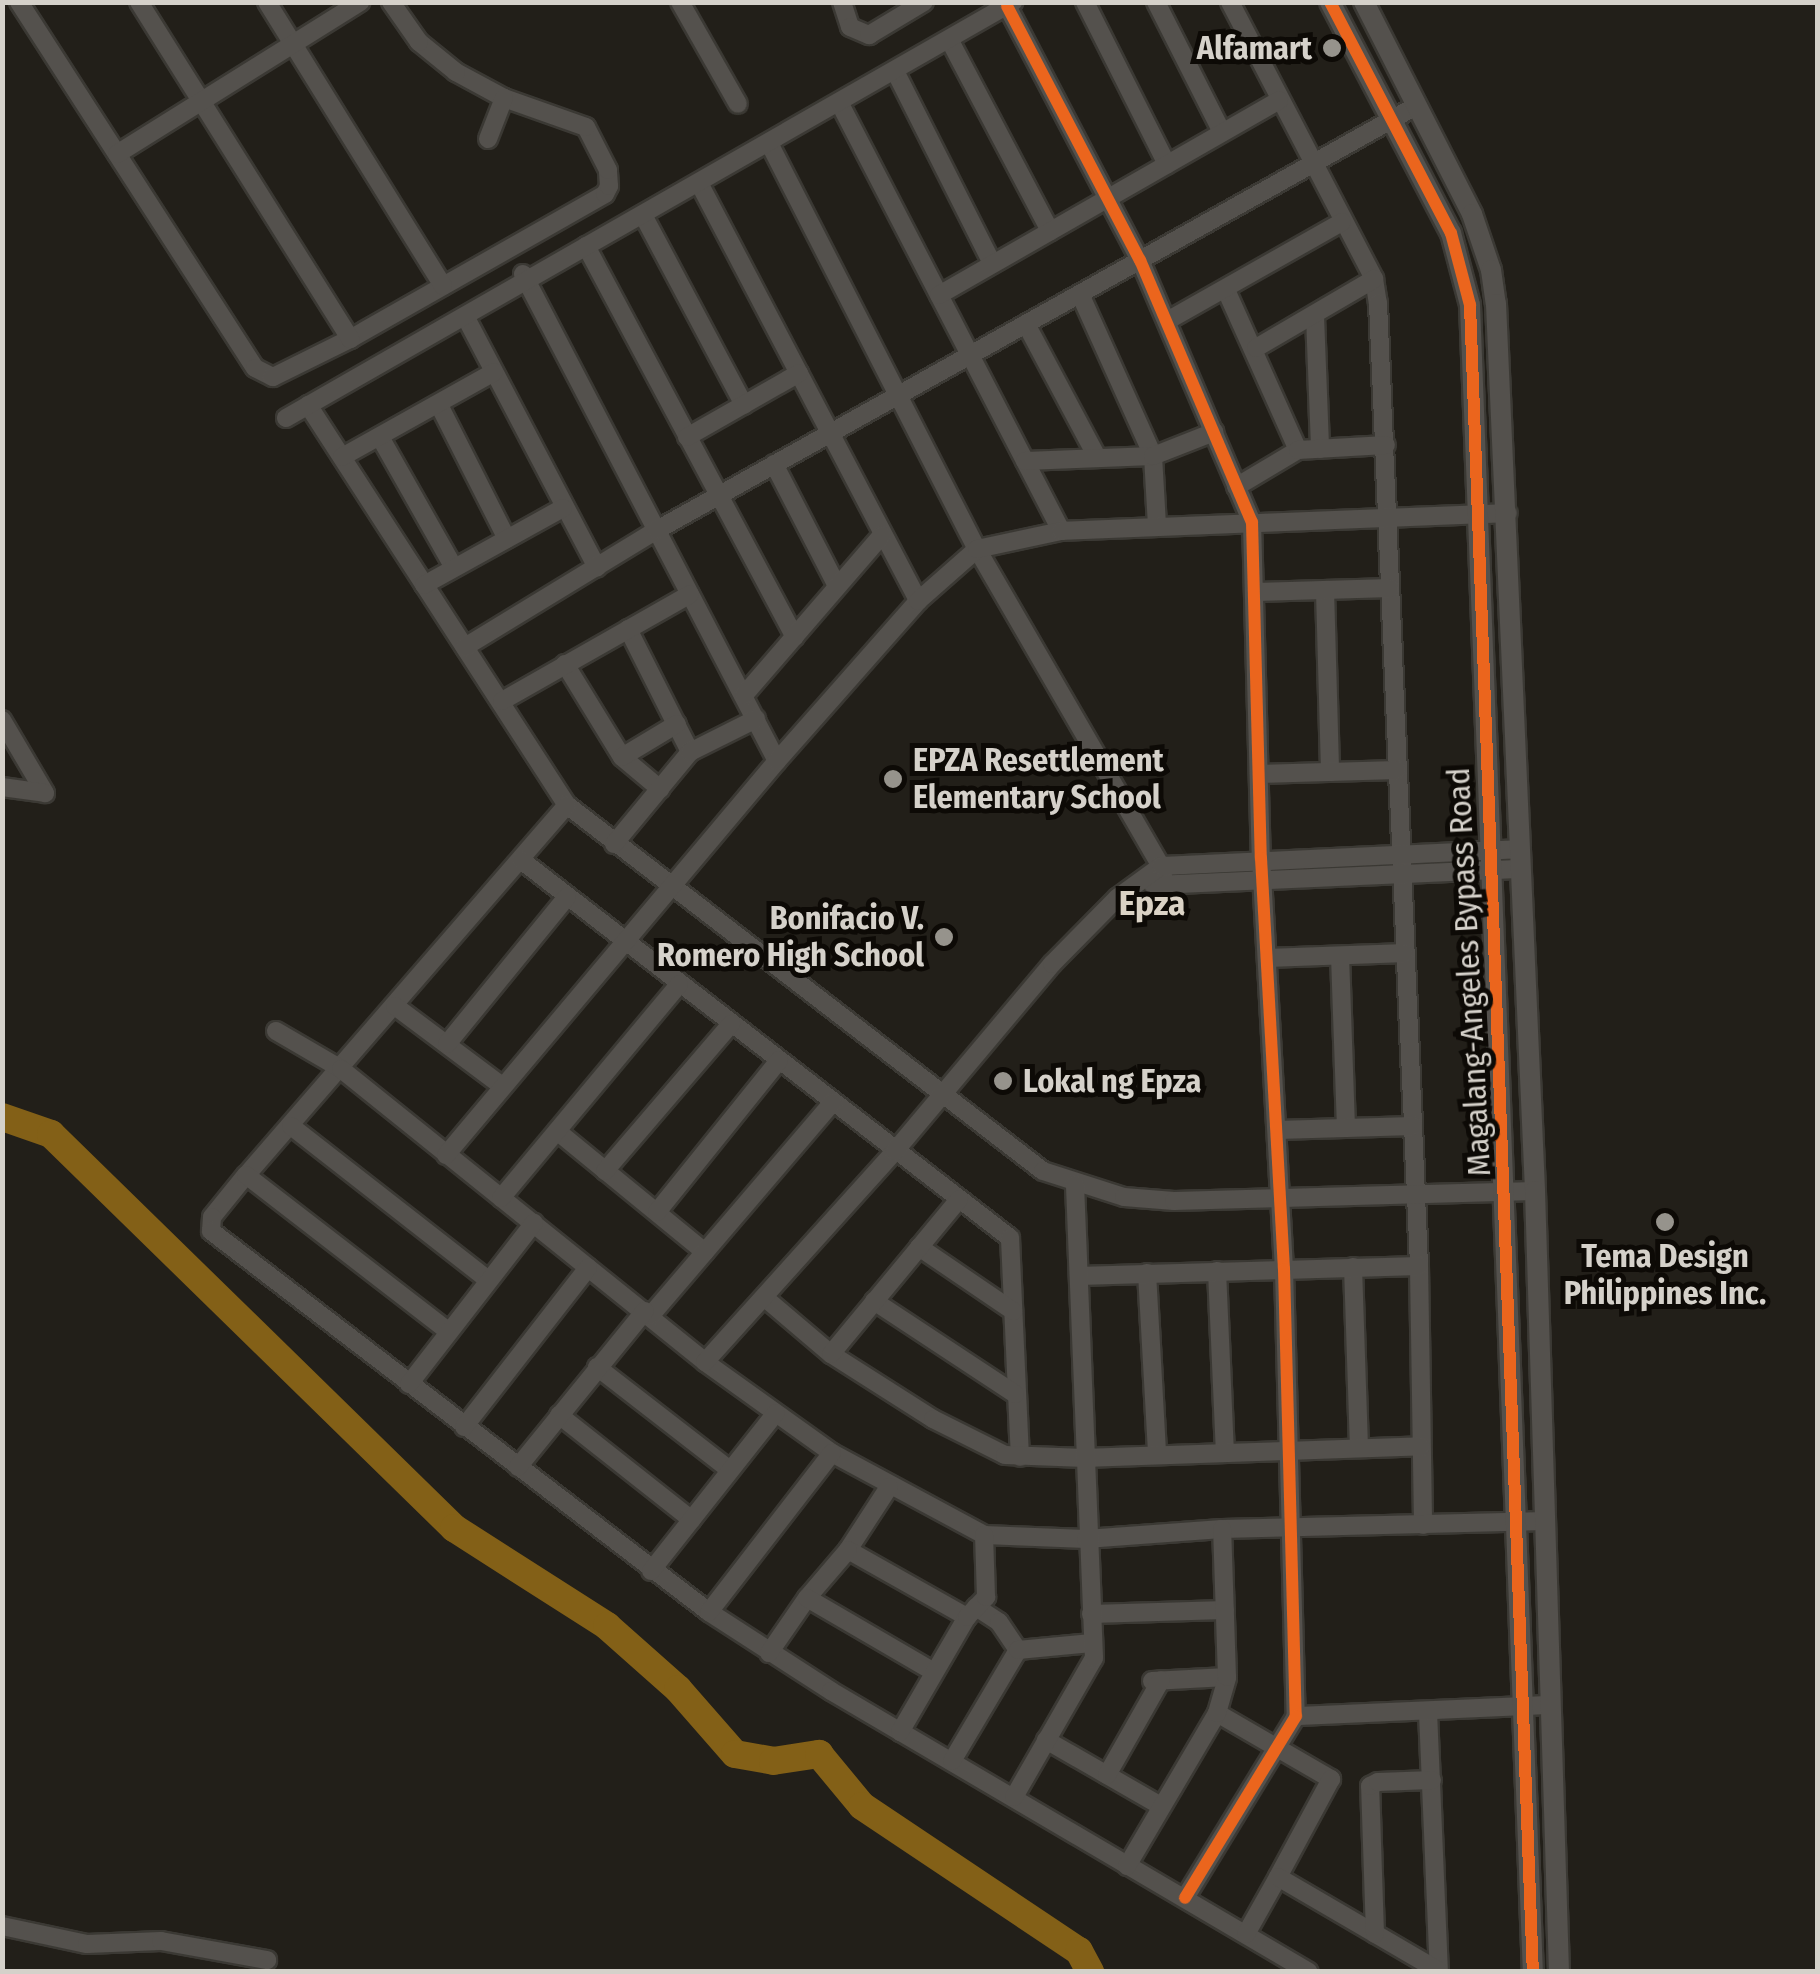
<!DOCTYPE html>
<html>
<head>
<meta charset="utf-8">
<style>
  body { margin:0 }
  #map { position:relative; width:1820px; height:1974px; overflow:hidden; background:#221f19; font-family:"Fira Sans Condensed",sans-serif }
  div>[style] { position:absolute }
  .river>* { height:28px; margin:-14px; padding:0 14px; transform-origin:14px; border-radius:14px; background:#836017 }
  .roads { filter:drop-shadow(2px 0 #3b3934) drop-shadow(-2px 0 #3b3934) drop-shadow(0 2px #3b3934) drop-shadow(0 -2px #3b3934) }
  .minor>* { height:18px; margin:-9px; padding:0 9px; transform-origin:9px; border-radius:9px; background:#54514d }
  .tertiary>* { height:20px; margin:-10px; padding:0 10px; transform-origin:10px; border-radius:10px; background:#54514d }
  .cycleway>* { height:12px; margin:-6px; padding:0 6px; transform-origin:6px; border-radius:6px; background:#eb651d }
  .dots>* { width:28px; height:28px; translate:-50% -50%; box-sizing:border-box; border:5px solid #0d0a06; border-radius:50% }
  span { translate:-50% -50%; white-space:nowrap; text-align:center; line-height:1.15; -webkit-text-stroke:10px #0d0a06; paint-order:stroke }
  .poi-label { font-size:32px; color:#d5d1ca; font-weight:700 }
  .right { translate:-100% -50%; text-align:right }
  .left { translate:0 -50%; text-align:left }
  .street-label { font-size:32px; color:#d5d1ca }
  .neighbourhood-label { font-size:35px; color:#dad2c5; font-weight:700 }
  .frame { position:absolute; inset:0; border:5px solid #d5d1ca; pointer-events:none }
</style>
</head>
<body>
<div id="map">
  <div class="river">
    <div style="left:2px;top:1117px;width:52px;rotate:19.1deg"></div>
    <div style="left:51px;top:1134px;width:564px;rotate:44.35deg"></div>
    <div style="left:454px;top:1528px;width:182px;rotate:32.6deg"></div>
    <div style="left:607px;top:1626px;width:95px;rotate:41.6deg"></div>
    <div style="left:678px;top:1689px;width:86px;rotate:48.8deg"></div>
    <div style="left:735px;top:1754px;width:39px;rotate:10deg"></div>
    <div style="left:773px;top:1761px;width:47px;rotate:-8.7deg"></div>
    <div style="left:819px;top:1754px;width:67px;rotate:50.4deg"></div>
    <div style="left:862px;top:1806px;width:261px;rotate:33.8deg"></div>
    <div style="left:1079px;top:1951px;width:24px;rotate:62deg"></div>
  </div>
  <div class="roads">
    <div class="minor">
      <div style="left:19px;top:2px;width:435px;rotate:57.2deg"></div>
      <div style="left:255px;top:368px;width:20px;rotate:27deg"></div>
      <div style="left:273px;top:377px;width:86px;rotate:-26.3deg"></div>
      <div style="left:350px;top:339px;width:293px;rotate:-29.6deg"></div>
      <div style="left:605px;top:194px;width:9px;rotate:-63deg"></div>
      <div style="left:609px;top:186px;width:16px;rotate:-94deg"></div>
      <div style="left:608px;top:170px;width:48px;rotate:-117.1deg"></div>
      <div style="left:586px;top:127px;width:87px;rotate:-160.5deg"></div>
      <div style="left:504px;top:98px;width:55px;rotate:-151.6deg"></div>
      <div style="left:456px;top:72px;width:48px;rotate:-141deg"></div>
      <div style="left:419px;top:42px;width:49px;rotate:-125deg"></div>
      <div style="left:139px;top:2px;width:398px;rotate:57.9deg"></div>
      <div style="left:267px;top:2px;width:334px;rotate:58.2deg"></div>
      <div style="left:680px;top:2px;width:117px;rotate:60.4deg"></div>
      <div style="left:842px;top:2px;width:26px;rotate:72deg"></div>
      <div style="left:850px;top:27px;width:21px;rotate:23deg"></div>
      <div style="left:869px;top:35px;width:64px;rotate:-31deg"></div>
      <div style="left:1085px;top:2px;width:182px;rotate:63.2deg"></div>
      <div style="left:1156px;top:2px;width:146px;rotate:63.1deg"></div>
      <div style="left:1230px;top:2px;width:312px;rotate:62.5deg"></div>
      <div style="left:1374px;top:279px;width:24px;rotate:81deg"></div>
      <div style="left:1378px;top:303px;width:964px;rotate:87.56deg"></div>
      <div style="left:1419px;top:1266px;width:259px;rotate:89.1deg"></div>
      <div style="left:1007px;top:6px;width:287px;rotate:62.4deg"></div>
      <div style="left:1140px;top:260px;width:285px;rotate:66.9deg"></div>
      <div style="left:1252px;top:522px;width:336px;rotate:88.5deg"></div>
      <div style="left:1261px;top:858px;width:412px;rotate:86.8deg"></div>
      <div style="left:1284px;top:1269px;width:447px;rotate:88.5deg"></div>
      <div style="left:1296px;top:1716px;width:213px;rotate:121.4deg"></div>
      <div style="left:950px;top:41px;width:215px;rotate:62.2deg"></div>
      <div style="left:896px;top:73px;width:213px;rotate:63.2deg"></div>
      <div style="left:840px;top:104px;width:481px;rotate:62.6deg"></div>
      <div style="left:488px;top:139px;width:44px;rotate:-68.7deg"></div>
      <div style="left:769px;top:143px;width:456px;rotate:62.9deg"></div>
      <div style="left:977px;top:549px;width:367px;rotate:59.9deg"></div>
      <div style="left:1161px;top:866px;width:20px;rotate:79deg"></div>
      <div style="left:117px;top:154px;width:287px;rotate:-32deg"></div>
      <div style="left:699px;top:183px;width:472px;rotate:62.3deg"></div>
      <div style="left:643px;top:215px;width:215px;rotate:62deg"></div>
      <div style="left:586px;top:246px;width:443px;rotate:61.9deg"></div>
      <div style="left:523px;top:274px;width:549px;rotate:62.46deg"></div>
      <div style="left:1226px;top:290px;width:175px;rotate:65.8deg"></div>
      <div style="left:1080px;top:294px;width:178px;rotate:65.7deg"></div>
      <div style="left:1153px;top:456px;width:70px;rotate:86.7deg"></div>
      <div style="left:939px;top:295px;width:392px;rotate:-29.8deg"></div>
      <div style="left:465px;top:316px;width:284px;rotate:62.3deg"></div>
      <div style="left:1315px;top:316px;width:133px;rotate:87.8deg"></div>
      <div style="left:1167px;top:321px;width:201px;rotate:-29.5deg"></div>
      <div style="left:1026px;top:324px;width:151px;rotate:61.9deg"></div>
      <div style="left:1256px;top:348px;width:137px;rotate:-30.3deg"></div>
      <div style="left:308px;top:405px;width:477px;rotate:57.1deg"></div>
      <div style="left:567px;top:805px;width:600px;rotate:37.56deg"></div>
      <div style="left:1043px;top:1171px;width:85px;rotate:17.8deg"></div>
      <div style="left:1124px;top:1197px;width:50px;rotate:4.6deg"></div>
      <div style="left:1174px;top:1201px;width:361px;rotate:-1.6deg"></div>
      <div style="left:439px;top:405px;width:150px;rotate:63.1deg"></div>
      <div style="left:286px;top:418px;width:838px;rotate:-29.78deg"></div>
      <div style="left:380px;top:437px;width:150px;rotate:60.5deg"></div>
      <div style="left:687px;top:437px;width:129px;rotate:-29.7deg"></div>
      <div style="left:342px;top:457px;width:174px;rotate:-29.2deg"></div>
      <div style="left:1025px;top:461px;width:128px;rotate:-2.2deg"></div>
      <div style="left:1153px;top:456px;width:66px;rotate:-21.5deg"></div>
      <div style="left:774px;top:464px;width:137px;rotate:62.7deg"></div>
      <div style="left:1236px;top:487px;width:72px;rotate:-30.8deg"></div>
      <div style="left:1298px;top:450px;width:88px;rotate:-3.3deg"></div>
      <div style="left:424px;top:585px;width:159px;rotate:-29deg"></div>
      <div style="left:1325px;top:590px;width:182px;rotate:88.4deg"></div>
      <div style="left:1257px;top:592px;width:133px;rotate:-1.7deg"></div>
      <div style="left:628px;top:629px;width:138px;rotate:63.2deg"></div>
      <div style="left:465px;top:647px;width:225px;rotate:-31.4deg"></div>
      <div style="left:657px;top:530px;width:869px;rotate:-29.19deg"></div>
      <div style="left:565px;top:664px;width:109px;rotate:58.5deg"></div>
      <div style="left:622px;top:757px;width:50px;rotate:40.1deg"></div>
      <div style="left:744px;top:695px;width:211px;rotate:-49.2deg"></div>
      <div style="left:502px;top:701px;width:216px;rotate:-29.6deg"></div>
      <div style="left:2px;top:720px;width:85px;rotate:59.5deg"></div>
      <div style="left:622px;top:757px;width:64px;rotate:-31deg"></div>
      <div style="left:1259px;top:774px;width:138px;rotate:-1.7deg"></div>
      <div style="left:2px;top:787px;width:43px;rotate:7.9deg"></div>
      <div style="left:567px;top:805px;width:490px;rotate:130.9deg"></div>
      <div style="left:246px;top:1175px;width:54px;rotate:129deg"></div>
      <div style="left:212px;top:1217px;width:14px;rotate:94deg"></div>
      <div style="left:211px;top:1231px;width:627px;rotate:37.42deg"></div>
      <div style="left:709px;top:1612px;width:145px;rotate:32.9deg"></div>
      <div style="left:831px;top:1691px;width:554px;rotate:30.45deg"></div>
      <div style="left:614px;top:844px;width:119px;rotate:-50.4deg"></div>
      <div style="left:690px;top:752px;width:74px;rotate:-26.6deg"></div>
      <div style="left:521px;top:860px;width:618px;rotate:37.7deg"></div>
      <div style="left:1010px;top:1238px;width:219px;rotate:87.4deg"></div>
      <div style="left:1153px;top:885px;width:367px;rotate:-2.5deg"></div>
      <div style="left:1340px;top:956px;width:172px;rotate:88deg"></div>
      <div style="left:1269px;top:958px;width:135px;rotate:-2.1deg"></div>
      <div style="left:395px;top:1006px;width:134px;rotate:36.8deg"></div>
      <div style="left:276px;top:1031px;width:75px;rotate:30.3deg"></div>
      <div style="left:341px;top:1069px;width:467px;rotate:38.8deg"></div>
      <div style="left:705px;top:1362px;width:156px;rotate:35.6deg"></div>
      <div style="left:832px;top:1453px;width:173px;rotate:28.3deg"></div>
      <div style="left:984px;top:1535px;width:102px;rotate:2.2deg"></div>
      <div style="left:1086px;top:1539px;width:136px;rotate:-4.2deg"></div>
      <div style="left:1222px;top:1529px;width:324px;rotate:-1.4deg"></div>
      <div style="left:447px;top:1044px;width:190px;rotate:-50.8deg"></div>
      <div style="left:291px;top:1126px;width:250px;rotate:38deg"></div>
      <div style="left:1278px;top:1130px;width:135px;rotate:-1.7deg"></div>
      <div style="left:557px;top:1131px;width:191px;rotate:39.3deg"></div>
      <div style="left:446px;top:1155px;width:515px;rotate:-49.97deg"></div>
      <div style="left:777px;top:761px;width:213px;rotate:-48.6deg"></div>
      <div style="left:918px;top:601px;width:79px;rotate:-41.4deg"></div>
      <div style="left:977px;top:549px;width:86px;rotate:-12.1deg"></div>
      <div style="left:1061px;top:531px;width:447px;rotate:-2.3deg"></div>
      <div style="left:605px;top:1171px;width:194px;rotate:-49.4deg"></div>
      <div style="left:246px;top:1175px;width:255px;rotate:37.7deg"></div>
      <div style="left:501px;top:1198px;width:278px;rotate:-50.2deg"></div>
      <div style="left:657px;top:1212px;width:195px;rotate:-51.2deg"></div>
      <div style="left:919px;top:1247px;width:114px;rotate:34.2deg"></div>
      <div style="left:1353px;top:1267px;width:179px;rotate:88.1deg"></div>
      <div style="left:1217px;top:1271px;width:181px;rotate:87.5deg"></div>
      <div style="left:1147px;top:1273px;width:181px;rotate:86.8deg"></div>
      <div style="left:1079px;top:1276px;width:340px;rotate:-1.7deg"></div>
      <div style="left:765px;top:1298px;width:87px;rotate:40.3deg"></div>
      <div style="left:831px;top:1354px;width:121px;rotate:32.5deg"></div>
      <div style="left:933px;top:1419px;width:80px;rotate:26.6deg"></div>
      <div style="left:1005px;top:1455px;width:80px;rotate:2.1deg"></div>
      <div style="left:1085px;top:1458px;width:336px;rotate:-2deg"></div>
      <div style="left:874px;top:1301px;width:169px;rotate:33.4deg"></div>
      <div style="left:651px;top:1315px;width:280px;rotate:-49.5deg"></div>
      <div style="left:831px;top:1354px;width:201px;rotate:-50.4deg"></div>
      <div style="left:705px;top:1362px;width:284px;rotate:-48deg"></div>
      <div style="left:895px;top:1151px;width:244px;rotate:-50deg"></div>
      <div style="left:1052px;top:964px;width:93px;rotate:-45.4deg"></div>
      <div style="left:1117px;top:898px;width:54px;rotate:-36deg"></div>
      <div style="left:1161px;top:866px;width:358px;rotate:-2.7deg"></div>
      <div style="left:597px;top:1367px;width:168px;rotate:37.8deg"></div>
      <div style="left:409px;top:1384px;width:204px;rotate:-52.2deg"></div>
      <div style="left:559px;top:1415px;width:169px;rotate:38.3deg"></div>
      <div style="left:464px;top:1427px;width:202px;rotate:-52.1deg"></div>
      <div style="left:518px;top:1467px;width:201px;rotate:-50.9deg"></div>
      <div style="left:889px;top:1487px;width:75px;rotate:123.1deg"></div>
      <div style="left:848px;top:1550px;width:137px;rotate:29.4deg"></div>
      <div style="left:651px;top:1571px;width:201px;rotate:-51.7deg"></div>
      <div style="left:807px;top:1598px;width:63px;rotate:-49.5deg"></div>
      <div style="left:976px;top:1607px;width:27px;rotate:33deg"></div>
      <div style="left:999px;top:1622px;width:34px;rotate:56deg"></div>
      <div style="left:709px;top:1612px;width:201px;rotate:-52.3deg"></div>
      <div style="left:1091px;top:1614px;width:134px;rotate:-1.7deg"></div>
      <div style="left:769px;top:1653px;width:67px;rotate:-55.4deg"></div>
      <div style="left:807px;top:1598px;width:147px;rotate:30.2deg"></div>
      <div style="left:1152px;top:1681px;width:75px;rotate:-3.1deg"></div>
      <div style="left:1428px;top:1712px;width:260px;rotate:87.6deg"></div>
      <div style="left:1217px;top:1713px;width:132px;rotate:30.1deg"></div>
      <div style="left:1331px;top:1779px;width:111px;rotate:118.4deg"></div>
      <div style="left:1296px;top:1716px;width:254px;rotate:-2.5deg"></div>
      <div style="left:900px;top:1732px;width:133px;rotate:-59.8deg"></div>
      <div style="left:967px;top:1617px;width:28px;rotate:-46deg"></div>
      <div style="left:986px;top:1597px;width:62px;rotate:-91.8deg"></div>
      <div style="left:1046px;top:1740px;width:133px;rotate:29.9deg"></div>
      <div style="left:952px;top:1761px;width:129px;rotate:-59.3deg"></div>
      <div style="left:1018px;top:1650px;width:74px;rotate:-5.4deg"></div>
      <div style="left:1107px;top:1775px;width:109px;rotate:-60.4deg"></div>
      <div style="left:1014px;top:1797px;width:160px;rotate:-60.1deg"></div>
      <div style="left:1094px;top:1658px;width:474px;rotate:-92.3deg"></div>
      <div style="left:1127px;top:1866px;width:178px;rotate:-59.5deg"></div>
      <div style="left:1217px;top:1713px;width:37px;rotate:-74deg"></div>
      <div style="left:1227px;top:1677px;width:148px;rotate:-91.9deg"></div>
      <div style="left:2px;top:1926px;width:87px;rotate:12deg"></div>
      <div style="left:87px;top:1944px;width:74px;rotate:-2.3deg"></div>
      <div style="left:161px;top:1941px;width:108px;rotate:10.2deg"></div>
      <div style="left:1246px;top:1934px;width:65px;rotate:-60.7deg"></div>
      <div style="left:1278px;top:1877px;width:186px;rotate:30.3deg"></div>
      <div style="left:1375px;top:1934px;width:148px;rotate:-91.9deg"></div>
      <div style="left:1370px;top:1786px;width:9px;rotate:-27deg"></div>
      <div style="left:1378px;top:1782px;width:54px;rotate:-2.1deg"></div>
    </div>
    <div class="tertiary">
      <div style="left:1330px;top:2px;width:261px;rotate:62.4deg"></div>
      <div style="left:1451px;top:233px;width:74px;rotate:75.2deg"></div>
      <div style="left:1470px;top:305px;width:1668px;rotate:87.84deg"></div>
      <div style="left:1364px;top:2px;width:238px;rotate:63deg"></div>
      <div style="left:1472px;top:214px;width:59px;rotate:71.3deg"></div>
      <div style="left:1491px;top:270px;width:34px;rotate:82deg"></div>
      <div style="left:1496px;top:304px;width:888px;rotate:87.48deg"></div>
      <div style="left:1535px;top:1191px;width:781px;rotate:88.24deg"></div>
    </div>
  </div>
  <div class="cycleway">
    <div style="left:1330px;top:2px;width:261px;rotate:62.4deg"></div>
    <div style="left:1451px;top:233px;width:74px;rotate:75.2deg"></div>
    <div style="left:1470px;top:305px;width:1668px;rotate:87.84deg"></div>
    <div style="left:1007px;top:6px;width:287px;rotate:62.4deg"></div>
    <div style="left:1140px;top:260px;width:285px;rotate:66.9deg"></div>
    <div style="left:1252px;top:522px;width:336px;rotate:88.5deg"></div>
    <div style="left:1261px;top:858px;width:412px;rotate:86.8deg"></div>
    <div style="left:1284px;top:1269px;width:447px;rotate:88.5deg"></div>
    <div style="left:1296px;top:1716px;width:213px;rotate:121.4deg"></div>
  </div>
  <div class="dots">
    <div style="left:1332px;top:48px;background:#96938c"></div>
    <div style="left:893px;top:779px;background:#96938c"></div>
    <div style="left:944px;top:937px;background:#96938c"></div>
    <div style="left:1003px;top:1081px;background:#96938c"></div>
    <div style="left:1665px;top:1222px;background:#96938c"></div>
  </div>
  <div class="poi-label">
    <span class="right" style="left:1312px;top:48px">Alfamart</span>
    <span class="left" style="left:913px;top:779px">EPZA Resettlement<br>Elementary School</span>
    <span class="right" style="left:924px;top:937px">Bonifacio V.<br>Romero High School</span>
    <span class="left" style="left:1023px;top:1081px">Lokal ng Epza</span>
    <span style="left:1665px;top:1275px">Tema Design<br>Philippines Inc.</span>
  </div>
  <div class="street-label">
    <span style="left:1469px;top:972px;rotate:-93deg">Magalang-Angeles Bypass Road</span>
  </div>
  <div class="neighbourhood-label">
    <span style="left:1152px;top:903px">Epza</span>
  </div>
  <div class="frame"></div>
</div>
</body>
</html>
